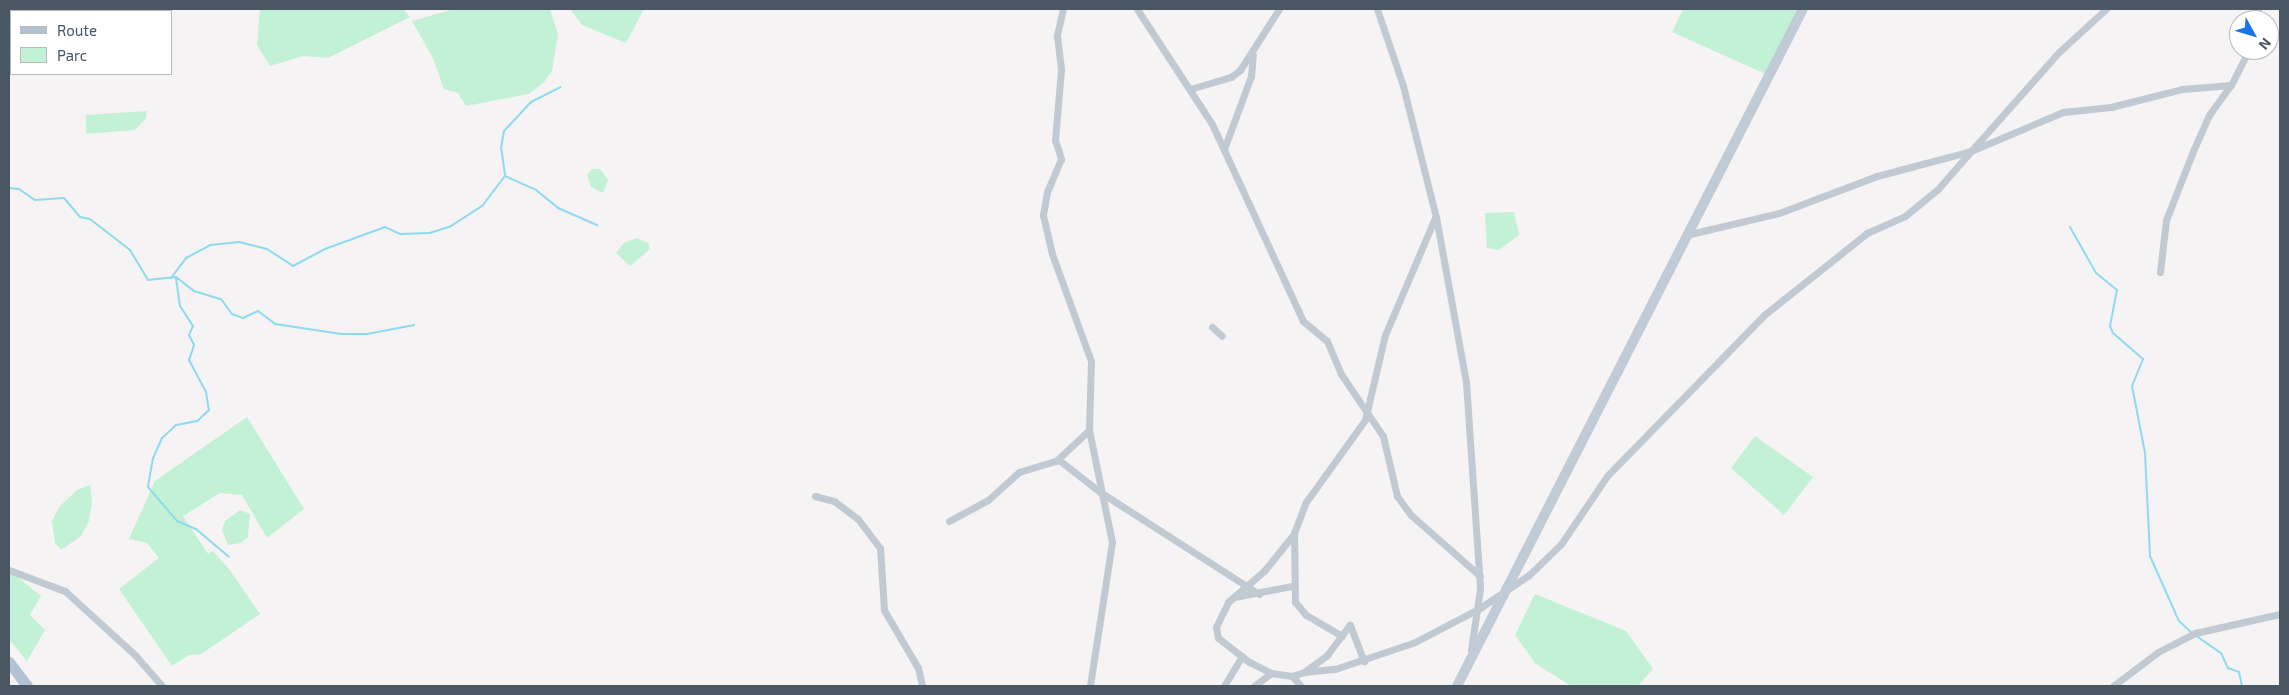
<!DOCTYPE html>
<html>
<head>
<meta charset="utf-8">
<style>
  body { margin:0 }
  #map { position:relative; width:2289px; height:695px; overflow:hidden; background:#f5f3f3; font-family:"Exo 2",sans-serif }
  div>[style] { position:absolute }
  .green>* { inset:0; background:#c3f1d5 }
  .stream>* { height:2px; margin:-1px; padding:0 1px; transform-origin:1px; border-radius:1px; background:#90daee }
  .minor>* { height:7px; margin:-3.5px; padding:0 3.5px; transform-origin:3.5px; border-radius:3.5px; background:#c1cad2 }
  .secondary>* { height:10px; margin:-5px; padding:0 5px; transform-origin:5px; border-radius:5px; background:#c1cbd6 }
  .primary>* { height:11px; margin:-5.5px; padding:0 5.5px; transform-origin:5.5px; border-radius:5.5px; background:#b3c2d1 }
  span { translate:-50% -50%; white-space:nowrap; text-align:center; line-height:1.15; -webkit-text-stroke:5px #fff; paint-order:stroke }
  .frame { position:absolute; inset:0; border:10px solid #4a5661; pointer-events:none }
  .legend { position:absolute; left:10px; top:10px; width:162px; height:65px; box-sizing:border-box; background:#fff; border:1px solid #b7bbc0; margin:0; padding:6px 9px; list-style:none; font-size:15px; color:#4a5661 }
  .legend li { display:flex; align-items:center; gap:10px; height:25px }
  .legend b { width:25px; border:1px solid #b7bbc0 }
  .north { position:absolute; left:2229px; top:10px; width:50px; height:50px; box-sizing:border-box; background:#fff; border:1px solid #b7bbc0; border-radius:50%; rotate:129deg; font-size:14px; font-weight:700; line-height:20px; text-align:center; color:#4a5661 }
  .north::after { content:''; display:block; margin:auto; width:18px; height:22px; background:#1a73e8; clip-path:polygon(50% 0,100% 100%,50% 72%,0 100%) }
</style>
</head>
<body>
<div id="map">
  <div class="green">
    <div style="clip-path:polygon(260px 9px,403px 9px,410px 17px,328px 58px,303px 56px,270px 66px,257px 45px)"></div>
    <div style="clip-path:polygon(454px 9px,550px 9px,558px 34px,552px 71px,544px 82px,529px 94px,466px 106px,458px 93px,444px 89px,433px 58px,412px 21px)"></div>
    <div style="clip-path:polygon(570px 9px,644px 9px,626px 43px,582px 25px)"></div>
    <div style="clip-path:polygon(1683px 9px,1803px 9px,1770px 76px,1672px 32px)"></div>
    <div style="clip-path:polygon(147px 111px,146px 118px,135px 130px,86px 134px,86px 115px)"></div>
    <div style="clip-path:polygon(592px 169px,600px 169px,608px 180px,603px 193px,591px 187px,587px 175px)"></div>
    <div style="clip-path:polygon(1514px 212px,1519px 235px,1499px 250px,1487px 248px,1485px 213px)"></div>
    <div style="clip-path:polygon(637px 238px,648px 243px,650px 249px,630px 266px,616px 253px,624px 243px)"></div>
    <div style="clip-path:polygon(247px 417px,304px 509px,267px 538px,242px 495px,220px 493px,183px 516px,208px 554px,213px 551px,229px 569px,260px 614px,201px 654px,189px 655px,172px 666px,119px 589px,159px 558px,147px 543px,129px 539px,155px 481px)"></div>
    <div style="clip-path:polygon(1755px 436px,1813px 477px,1784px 515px,1731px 468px)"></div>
    <div style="clip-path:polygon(90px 485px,92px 502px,89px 521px,81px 536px,61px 550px,55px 543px,52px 521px,60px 506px,77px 490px)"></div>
    <div style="clip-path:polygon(240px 510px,250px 514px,248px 537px,241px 543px,228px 545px,222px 530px,225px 521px)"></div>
    <div style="clip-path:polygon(9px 570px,41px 596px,30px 615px,45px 630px,27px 661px,9px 639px)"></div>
    <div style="clip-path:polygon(1535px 594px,1626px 631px,1653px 669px,1638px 686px,1571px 686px,1535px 663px,1515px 635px)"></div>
  </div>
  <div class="stream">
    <div style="left:505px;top:175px;width:27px;rotate:-98deg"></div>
    <div style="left:501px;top:148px;width:17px;rotate:-80deg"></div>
    <div style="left:504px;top:131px;width:40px;rotate:-47deg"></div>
    <div style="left:531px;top:102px;width:33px;rotate:-27deg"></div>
    <div style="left:9px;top:188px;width:10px;rotate:6deg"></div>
    <div style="left:19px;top:189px;width:19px;rotate:35deg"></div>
    <div style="left:35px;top:200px;width:29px;rotate:-4deg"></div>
    <div style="left:64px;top:198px;width:25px;rotate:50deg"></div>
    <div style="left:80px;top:217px;width:10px;rotate:11deg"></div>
    <div style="left:90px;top:219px;width:51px;rotate:37.8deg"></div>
    <div style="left:130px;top:250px;width:35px;rotate:59deg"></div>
    <div style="left:148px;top:280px;width:28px;rotate:-6deg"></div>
    <div style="left:176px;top:277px;width:23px;rotate:38deg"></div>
    <div style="left:194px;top:291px;width:28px;rotate:17deg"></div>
    <div style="left:221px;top:299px;width:19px;rotate:54deg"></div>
    <div style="left:232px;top:314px;width:12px;rotate:20deg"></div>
    <div style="left:243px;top:318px;width:17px;rotate:-25deg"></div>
    <div style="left:258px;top:311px;width:21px;rotate:37deg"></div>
    <div style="left:275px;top:324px;width:67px;rotate:8.6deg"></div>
    <div style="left:341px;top:334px;width:26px"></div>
    <div style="left:367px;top:334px;width:48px;rotate:-10.8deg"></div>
    <div style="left:2070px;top:227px;width:53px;rotate:60.5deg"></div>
    <div style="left:2096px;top:273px;width:27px;rotate:39deg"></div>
    <div style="left:2117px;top:290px;width:37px;rotate:101deg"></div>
    <div style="left:2110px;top:326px;width:8px;rotate:67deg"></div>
    <div style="left:2113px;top:333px;width:40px;rotate:41deg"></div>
    <div style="left:2143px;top:359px;width:29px;rotate:112deg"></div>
    <div style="left:2132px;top:386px;width:68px;rotate:79deg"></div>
    <div style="left:2145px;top:453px;width:103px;rotate:87.2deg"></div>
    <div style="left:2150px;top:556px;width:71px;rotate:66deg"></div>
    <div style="left:2179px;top:621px;width:16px;rotate:43deg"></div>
    <div style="left:171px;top:278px;width:25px;rotate:-53deg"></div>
    <div style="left:186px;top:258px;width:27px;rotate:-28deg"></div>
    <div style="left:210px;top:245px;width:29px;rotate:-6deg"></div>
    <div style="left:239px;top:242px;width:29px;rotate:14deg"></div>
    <div style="left:267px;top:249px;width:31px;rotate:33deg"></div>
    <div style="left:293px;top:266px;width:36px;rotate:-28deg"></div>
    <div style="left:325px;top:249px;width:64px;rotate:-20.1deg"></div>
    <div style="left:385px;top:227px;width:17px;rotate:25deg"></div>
    <div style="left:400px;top:234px;width:30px;rotate:-2deg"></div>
    <div style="left:430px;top:233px;width:22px;rotate:-18deg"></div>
    <div style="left:451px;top:226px;width:38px;rotate:-33deg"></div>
    <div style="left:483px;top:205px;width:36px;rotate:-53deg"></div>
    <div style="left:505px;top:176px;width:34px;rotate:24deg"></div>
    <div style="left:536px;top:190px;width:28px;rotate:39deg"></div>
    <div style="left:558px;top:208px;width:43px;rotate:23.6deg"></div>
    <div style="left:176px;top:278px;width:28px;rotate:82deg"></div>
    <div style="left:180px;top:306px;width:24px;rotate:57deg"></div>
    <div style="left:193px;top:326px;width:10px;rotate:114deg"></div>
    <div style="left:189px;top:335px;width:11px;rotate:63deg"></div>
    <div style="left:194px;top:345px;width:16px;rotate:108deg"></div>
    <div style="left:189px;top:360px;width:36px;rotate:62deg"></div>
    <div style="left:206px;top:392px;width:18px;rotate:81deg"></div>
    <div style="left:209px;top:410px;width:16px;rotate:137deg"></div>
    <div style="left:197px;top:421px;width:21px;rotate:169deg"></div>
    <div style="left:176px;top:425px;width:19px;rotate:137deg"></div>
    <div style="left:162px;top:438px;width:22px;rotate:114deg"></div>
    <div style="left:153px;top:458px;width:29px;rotate:100deg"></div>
    <div style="left:148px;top:487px;width:45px;rotate:49.5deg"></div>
    <div style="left:177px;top:521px;width:21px;rotate:23deg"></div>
    <div style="left:196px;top:529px;width:43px;rotate:40.3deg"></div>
    <div style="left:2195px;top:635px;width:32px;rotate:35deg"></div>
    <div style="left:2221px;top:653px;width:17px;rotate:65deg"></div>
    <div style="left:2228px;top:668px;width:12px;rotate:20deg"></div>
    <div style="left:2239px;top:672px;width:14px;rotate:78deg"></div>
  </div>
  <div class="minor">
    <div style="left:1063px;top:9px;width:28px;rotate:103deg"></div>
    <div style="left:1057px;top:36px;width:34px;rotate:83deg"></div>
    <div style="left:1061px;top:70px;width:70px;rotate:94.9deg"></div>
    <div style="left:1055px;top:140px;width:20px;rotate:72deg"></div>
    <div style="left:1061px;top:159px;width:36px;rotate:113deg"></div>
    <div style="left:1047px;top:192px;width:23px;rotate:100deg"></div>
    <div style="left:1043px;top:215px;width:40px;rotate:77deg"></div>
    <div style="left:1052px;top:254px;width:114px;rotate:70deg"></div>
    <div style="left:1091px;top:361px;width:69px;rotate:91.7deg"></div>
    <div style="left:1089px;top:430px;width:114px;rotate:78.4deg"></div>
    <div style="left:1112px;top:542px;width:146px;rotate:98.7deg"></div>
    <div style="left:1137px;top:9px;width:137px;rotate:56.9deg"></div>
    <div style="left:1212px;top:124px;width:217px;rotate:65.2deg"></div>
    <div style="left:1303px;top:321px;width:31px;rotate:40deg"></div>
    <div style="left:1327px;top:341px;width:36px;rotate:67deg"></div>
    <div style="left:1341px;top:374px;width:75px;rotate:55.9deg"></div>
    <div style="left:1383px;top:436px;width:62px;rotate:76.9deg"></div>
    <div style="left:1397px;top:496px;width:24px;rotate:54deg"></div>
    <div style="left:1411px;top:515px;width:92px;rotate:41.5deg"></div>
    <div style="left:1377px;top:9px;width:81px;rotate:71.3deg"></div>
    <div style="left:1403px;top:86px;width:135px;rotate:75.9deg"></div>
    <div style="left:1436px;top:217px;width:168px;rotate:79.7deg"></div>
    <div style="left:1466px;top:382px;width:207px;rotate:86.1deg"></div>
    <div style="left:1480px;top:589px;width:62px;rotate:98.4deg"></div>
    <div style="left:2258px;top:9px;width:11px;rotate:90deg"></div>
    <div style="left:1190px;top:89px;width:43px;rotate:-16.3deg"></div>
    <div style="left:1231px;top:77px;width:11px;rotate:-38deg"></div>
    <div style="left:1240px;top:70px;width:72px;rotate:-57.4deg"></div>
    <div style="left:1224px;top:149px;width:78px;rotate:-69.7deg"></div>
    <div style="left:1251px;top:76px;width:21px;rotate:-85deg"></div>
    <div style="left:1690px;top:234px;width:91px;rotate:-13.3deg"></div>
    <div style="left:1779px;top:213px;width:105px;rotate:-20.7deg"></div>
    <div style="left:1877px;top:176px;width:97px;rotate:-14.9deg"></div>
    <div style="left:1971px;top:151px;width:132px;rotate:-48.4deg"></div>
    <div style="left:2059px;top:52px;width:64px;rotate:-42.5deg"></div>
    <div style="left:2160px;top:272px;width:52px;rotate:-83.4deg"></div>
    <div style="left:2166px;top:220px;width:74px;rotate:-68.6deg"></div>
    <div style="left:2193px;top:151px;width:39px;rotate:-66deg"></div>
    <div style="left:2209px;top:115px;width:37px;rotate:-54deg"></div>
    <div style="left:2231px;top:85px;width:39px;rotate:-63deg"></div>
    <div style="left:1212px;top:327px;width:13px;rotate:42deg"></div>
    <div style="left:1059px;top:460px;width:52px;rotate:38deg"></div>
    <div style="left:1100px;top:492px;width:189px;rotate:32.7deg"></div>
    <div style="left:815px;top:496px;width:20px;rotate:15deg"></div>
    <div style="left:834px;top:501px;width:30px;rotate:37deg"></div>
    <div style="left:858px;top:519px;width:36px;rotate:53deg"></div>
    <div style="left:880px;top:548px;width:62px;rotate:86.3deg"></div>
    <div style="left:884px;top:610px;width:67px;rotate:59.6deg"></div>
    <div style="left:918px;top:668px;width:18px;rotate:77deg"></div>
    <div style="left:949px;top:521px;width:44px;rotate:-28.3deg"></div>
    <div style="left:988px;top:500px;width:42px;rotate:-42.1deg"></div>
    <div style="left:1019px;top:472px;width:39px;rotate:-17deg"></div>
    <div style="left:1056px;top:461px;width:45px;rotate:-43.2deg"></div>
    <div style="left:9px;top:570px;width:60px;rotate:20.6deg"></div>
    <div style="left:65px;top:591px;width:95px;rotate:42.4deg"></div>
    <div style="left:135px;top:655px;width:41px;rotate:48.9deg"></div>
    <div style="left:1234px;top:597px;width:59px;rotate:-10.7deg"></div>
    <div style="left:1342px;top:636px;width:42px;rotate:-149.7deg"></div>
    <div style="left:1306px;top:615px;width:17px;rotate:-130deg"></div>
    <div style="left:1295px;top:602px;width:69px;rotate:-90.8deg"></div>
    <div style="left:1294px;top:533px;width:33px;rotate:-69deg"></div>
    <div style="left:1306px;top:502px;width:101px;rotate:-54.3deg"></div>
    <div style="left:1365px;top:420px;width:87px;rotate:-76.8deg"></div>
    <div style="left:1385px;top:335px;width:127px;rotate:-66.9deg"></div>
    <div style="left:1304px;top:672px;width:31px;rotate:-6deg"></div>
    <div style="left:1335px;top:669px;width:84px;rotate:-18.6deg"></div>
    <div style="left:1415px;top:642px;width:73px;rotate:-27.6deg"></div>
    <div style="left:1480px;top:608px;width:59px;rotate:-34deg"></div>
    <div style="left:1529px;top:575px;width:45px;rotate:-44.1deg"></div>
    <div style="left:1561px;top:544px;width:82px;rotate:-55.9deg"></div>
    <div style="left:1607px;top:476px;width:225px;rotate:-45.7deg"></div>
    <div style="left:1764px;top:315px;width:132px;rotate:-38.5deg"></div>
    <div style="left:1867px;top:233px;width:42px;rotate:-24.1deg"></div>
    <div style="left:1905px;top:216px;width:43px;rotate:-39.3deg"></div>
    <div style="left:1938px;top:189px;width:50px;rotate:-49deg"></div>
    <div style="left:1971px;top:151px;width:100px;rotate:-23deg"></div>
    <div style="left:2063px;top:112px;width:48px;rotate:-5.9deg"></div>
    <div style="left:2111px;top:107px;width:73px;rotate:-14.2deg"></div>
    <div style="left:2182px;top:89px;width:49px;rotate:-4.7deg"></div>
    <div style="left:1271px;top:673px;width:25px;rotate:-153deg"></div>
    <div style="left:1249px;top:662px;width:39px;rotate:-142deg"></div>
    <div style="left:1218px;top:638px;width:11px;rotate:-100deg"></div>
    <div style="left:1216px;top:627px;width:28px;rotate:-64deg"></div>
    <div style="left:1228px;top:602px;width:48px;rotate:-40.7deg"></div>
    <div style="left:1264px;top:571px;width:46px;rotate:-51.1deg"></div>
    <div style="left:1292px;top:676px;width:13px;rotate:48deg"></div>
    <div style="left:1224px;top:686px;width:35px;rotate:-59deg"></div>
    <div style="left:1254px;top:686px;width:21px;rotate:-37deg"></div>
    <div style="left:1271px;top:673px;width:21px;rotate:8deg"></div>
    <div style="left:1292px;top:676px;width:13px;rotate:-18deg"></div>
    <div style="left:1304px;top:672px;width:29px;rotate:-36deg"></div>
    <div style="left:1327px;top:655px;width:38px;rotate:-53deg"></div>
    <div style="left:1350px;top:625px;width:39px;rotate:69deg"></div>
    <div style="left:2113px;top:686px;width:56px;rotate:-37.1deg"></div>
    <div style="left:2158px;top:652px;width:42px;rotate:-27.2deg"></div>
    <div style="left:2195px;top:633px;width:87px;rotate:-12.6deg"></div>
  </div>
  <div class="secondary">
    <div style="left:1457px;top:686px;width:760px;rotate:-62.93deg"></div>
  </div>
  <div class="primary">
    <div style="left:9px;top:662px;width:30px;rotate:53deg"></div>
  </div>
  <div class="frame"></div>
  <ul class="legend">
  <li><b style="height:6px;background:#b3c2d1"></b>Route</li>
  <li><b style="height:14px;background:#c3f1d5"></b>Parc</li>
  </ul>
  <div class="north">N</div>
</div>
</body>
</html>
